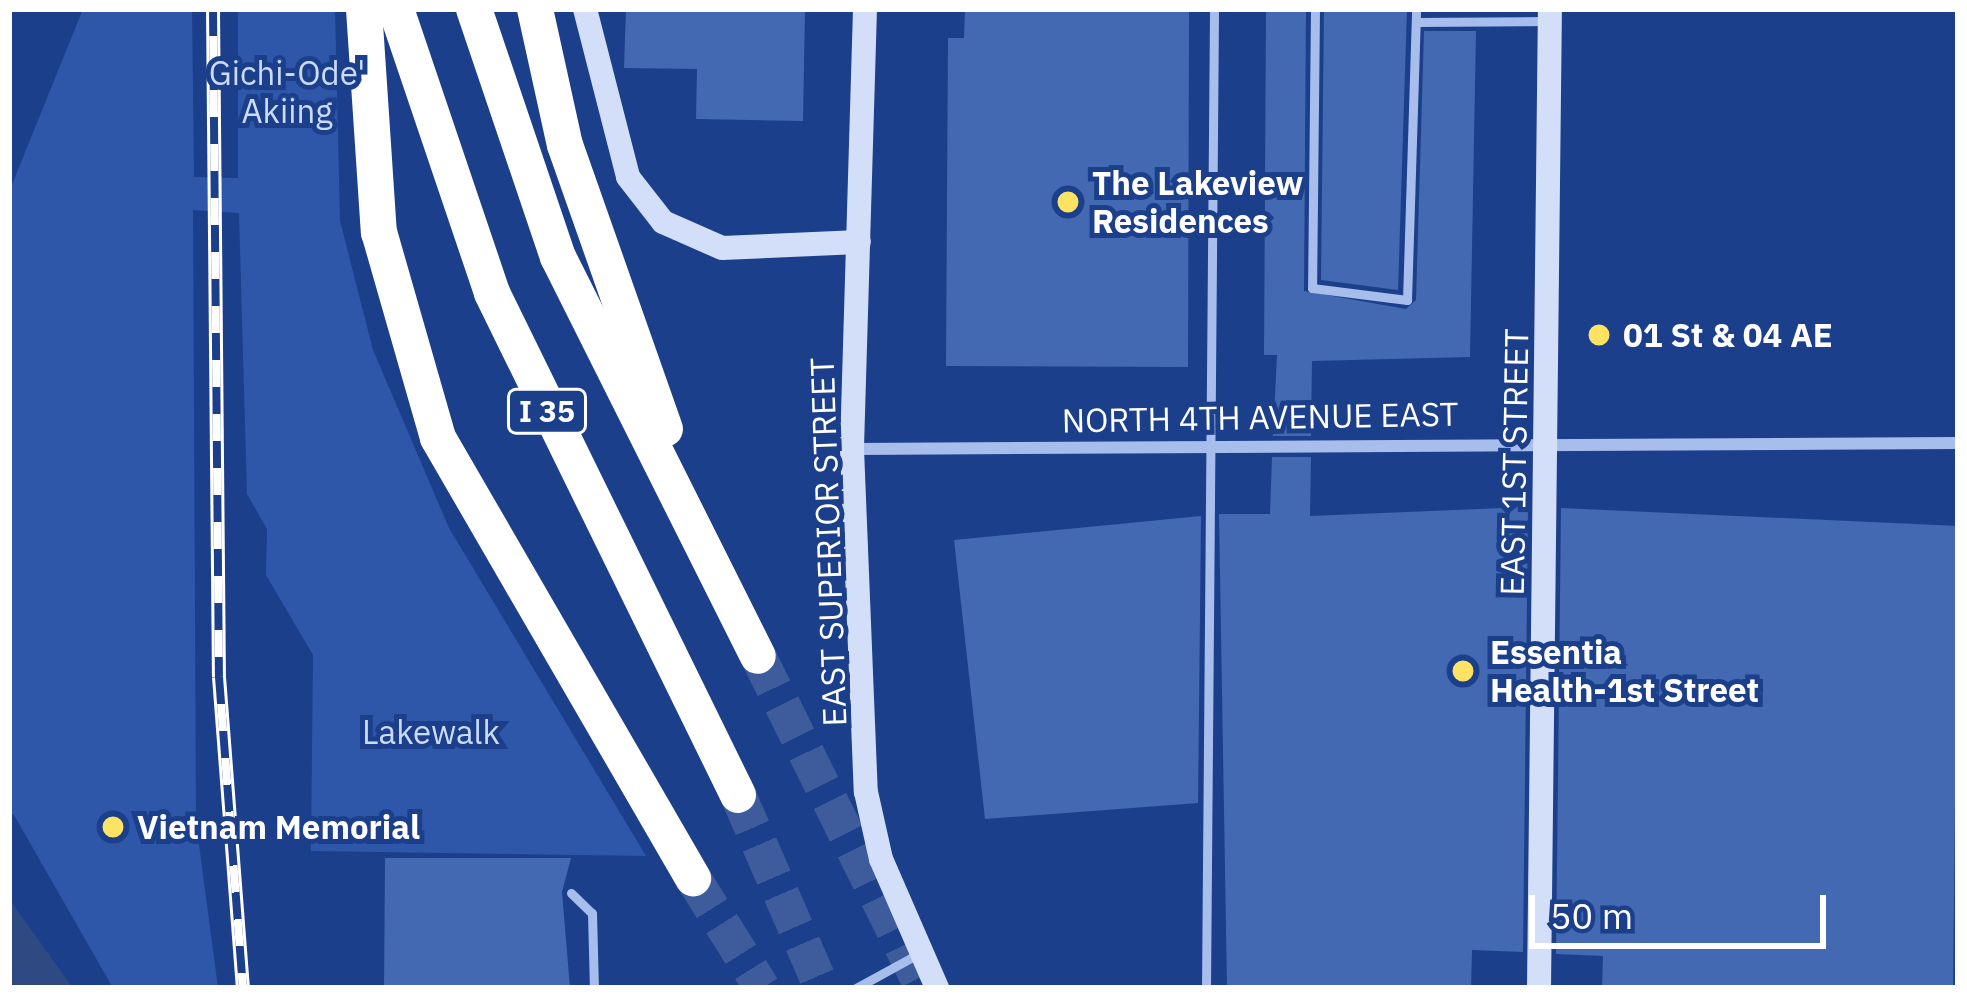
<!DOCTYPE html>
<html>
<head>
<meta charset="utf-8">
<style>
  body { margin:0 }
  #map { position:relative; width:1967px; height:997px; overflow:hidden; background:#1c3f8b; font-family:"IBM Plex Sans",sans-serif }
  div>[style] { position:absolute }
  .green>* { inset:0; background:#2f57a9 }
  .water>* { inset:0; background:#2f4a82 }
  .pier>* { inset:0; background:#1c3f8b }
  .building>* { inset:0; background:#4469b3 }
  .highway-tunnel>* { height:36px; margin-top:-18px; transform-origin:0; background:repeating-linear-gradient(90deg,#3e5c9c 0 36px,transparent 0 54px) }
  .lane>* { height:9px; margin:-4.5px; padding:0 4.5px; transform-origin:4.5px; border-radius:4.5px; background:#a7beed }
  .street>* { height:12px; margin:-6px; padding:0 6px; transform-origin:6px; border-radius:6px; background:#a7beed }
  .secondary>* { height:24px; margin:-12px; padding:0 12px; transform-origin:12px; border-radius:12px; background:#d3dff9 }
  .highway>* { height:36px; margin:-18px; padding:0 18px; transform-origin:18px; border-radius:18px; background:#fff }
  .rail>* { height:14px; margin-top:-7px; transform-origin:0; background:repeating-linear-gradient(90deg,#1c3f8b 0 27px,#fff 0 54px); box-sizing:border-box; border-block:3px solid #fff }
  .dots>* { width:33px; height:33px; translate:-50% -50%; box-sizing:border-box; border:6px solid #1c3f8b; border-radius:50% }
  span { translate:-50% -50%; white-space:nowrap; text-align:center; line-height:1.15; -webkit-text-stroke:10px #1c3f8b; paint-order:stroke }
  .shield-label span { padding:3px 9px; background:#1c3f8b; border:3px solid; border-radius:9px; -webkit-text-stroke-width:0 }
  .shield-label { font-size:30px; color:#fff; font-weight:700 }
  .park-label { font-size:33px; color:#ccdbf9 }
  .poi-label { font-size:33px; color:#fff; font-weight:700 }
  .left { translate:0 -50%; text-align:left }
  .street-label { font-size:33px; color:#fff }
  .frame { position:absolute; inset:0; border:12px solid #fff; pointer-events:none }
  .scale { position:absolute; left:1529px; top:895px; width:297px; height:54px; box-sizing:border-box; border:6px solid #fff; border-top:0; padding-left:15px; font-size:36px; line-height:42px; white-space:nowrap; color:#fff; -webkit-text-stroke:9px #1c3f8b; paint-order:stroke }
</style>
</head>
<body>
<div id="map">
  <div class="green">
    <div style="clip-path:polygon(77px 9px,192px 9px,194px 177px,238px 178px,238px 9px,335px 9px,340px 221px,373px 350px,449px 528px,646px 856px,311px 851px,313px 655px,266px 575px,267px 529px,247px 494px,239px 213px,193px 210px,196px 822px,218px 988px,107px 988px,9px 818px,9px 186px)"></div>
  </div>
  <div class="water">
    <div style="clip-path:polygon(9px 818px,107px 988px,9px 988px)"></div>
  </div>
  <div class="pier">
    <div style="clip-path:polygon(24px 9px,83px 9px,9px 192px,9px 76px)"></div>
    <div style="clip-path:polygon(9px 812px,14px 815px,113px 988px,73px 988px,9px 899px)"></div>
  </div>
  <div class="building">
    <div style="clip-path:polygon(626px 9px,805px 9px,803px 121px,696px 119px,697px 69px,624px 68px)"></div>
    <div style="clip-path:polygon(965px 9px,1189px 9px,1188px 367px,946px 366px,948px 38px,964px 38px)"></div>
    <div style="clip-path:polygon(1266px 9px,1306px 9px,1304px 291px,1406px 309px,1416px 300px,1424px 31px,1476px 31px,1470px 357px,1312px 361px,1311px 436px,1273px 436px,1277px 355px,1264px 355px)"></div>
    <div style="clip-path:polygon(1324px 9px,1407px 9px,1398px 290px,1321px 280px)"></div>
    <div style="clip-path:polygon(1272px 457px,1311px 457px,1310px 516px,1528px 507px,1523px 952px,1472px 950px,1471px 988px,1227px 988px,1219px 514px,1270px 514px)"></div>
    <div style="clip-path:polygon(1561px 508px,1958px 526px,1953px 988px,1602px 988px,1603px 956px,1556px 954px)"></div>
    <div style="clip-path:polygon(1201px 516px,1198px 803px,985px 819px,954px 540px)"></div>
    <div style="clip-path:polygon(385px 858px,571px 858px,562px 892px,570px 988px,384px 988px)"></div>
  </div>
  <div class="highway-tunnel">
    <div style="left:758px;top:656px;width:371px;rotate:63.6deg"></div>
    <div style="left:738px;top:795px;width:210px;rotate:66.5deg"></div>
    <div style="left:693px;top:878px;width:130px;rotate:57.9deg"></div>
  </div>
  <div class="lane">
    <div style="left:1315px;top:9px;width:279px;rotate:90.6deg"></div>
    <div style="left:1312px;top:288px;width:96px;rotate:7.2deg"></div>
    <div style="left:1407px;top:300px;width:291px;rotate:-88.2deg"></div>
    <div style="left:1416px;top:22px;width:133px;rotate:-0.4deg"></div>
    <div style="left:571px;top:893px;width:29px;rotate:44deg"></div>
    <div style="left:592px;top:913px;width:75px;rotate:88.5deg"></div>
    <div style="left:856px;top:988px;width:71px;rotate:-28.7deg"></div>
    <div style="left:1206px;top:988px;width:979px;rotate:-89.53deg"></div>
  </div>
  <div class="street">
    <div style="left:853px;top:449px;width:1105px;rotate:-0.31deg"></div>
  </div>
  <div class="secondary">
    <div style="left:585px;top:9px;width:173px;rotate:75.6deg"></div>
    <div style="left:628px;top:177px;width:57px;rotate:52.1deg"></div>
    <div style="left:663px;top:222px;width:64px;rotate:23.8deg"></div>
    <div style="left:722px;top:248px;width:137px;rotate:-2.5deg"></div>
    <div style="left:865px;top:9px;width:440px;rotate:91.7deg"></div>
    <div style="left:852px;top:449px;width:343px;rotate:87.7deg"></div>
    <div style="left:866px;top:792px;width:69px;rotate:77.4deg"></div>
    <div style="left:881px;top:859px;width:141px;rotate:66.5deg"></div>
    <div style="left:1539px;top:988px;width:979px;rotate:-89.36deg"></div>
  </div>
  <div class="highway">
    <div style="left:364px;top:9px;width:224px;rotate:86.2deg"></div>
    <div style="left:379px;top:232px;width:214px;rotate:74deg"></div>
    <div style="left:438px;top:438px;width:509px;rotate:59.91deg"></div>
    <div style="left:396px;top:9px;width:300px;rotate:71.3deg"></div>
    <div style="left:492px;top:293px;width:559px;rotate:63.89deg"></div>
    <div style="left:474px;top:9px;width:262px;rotate:71.3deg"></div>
    <div style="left:558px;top:257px;width:446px;rotate:63.4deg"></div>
    <div style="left:535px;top:9px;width:139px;rotate:77.6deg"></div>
    <div style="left:565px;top:145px;width:301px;rotate:70.6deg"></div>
  </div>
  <div class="rail">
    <div style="left:213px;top:9px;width:668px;rotate:89.49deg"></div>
    <div style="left:219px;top:677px;width:312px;rotate:85.6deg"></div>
  </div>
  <div class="dots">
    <div style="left:1068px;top:202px;background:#fde364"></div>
    <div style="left:1599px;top:335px;background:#fde364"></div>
    <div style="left:1463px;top:671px;background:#fde364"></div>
    <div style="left:113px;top:827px;background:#fde364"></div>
  </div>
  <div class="shield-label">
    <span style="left:547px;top:411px">I 35</span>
  </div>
  <div class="park-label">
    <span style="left:287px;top:92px">Gichi-Ode'<br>Akiing</span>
    <span style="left:431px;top:732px">Lakewalk</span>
  </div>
  <div class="poi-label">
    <span class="left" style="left:1092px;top:202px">The Lakeview<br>Residences</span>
    <span class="left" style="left:1623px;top:335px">01 St &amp; 04 AE</span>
    <span class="left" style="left:1490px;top:671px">Essentia<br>Health-1st Street</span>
    <span class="left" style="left:137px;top:827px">Vietnam Memorial</span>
  </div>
  <div class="street-label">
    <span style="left:1260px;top:417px;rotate:-1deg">NORTH 4TH AVENUE EAST</span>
    <span style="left:1514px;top:462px;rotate:-89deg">EAST 1ST STREET</span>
    <span style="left:828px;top:542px;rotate:-92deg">EAST SUPERIOR STREET</span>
  </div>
  <div class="frame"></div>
  <div class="scale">50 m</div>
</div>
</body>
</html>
